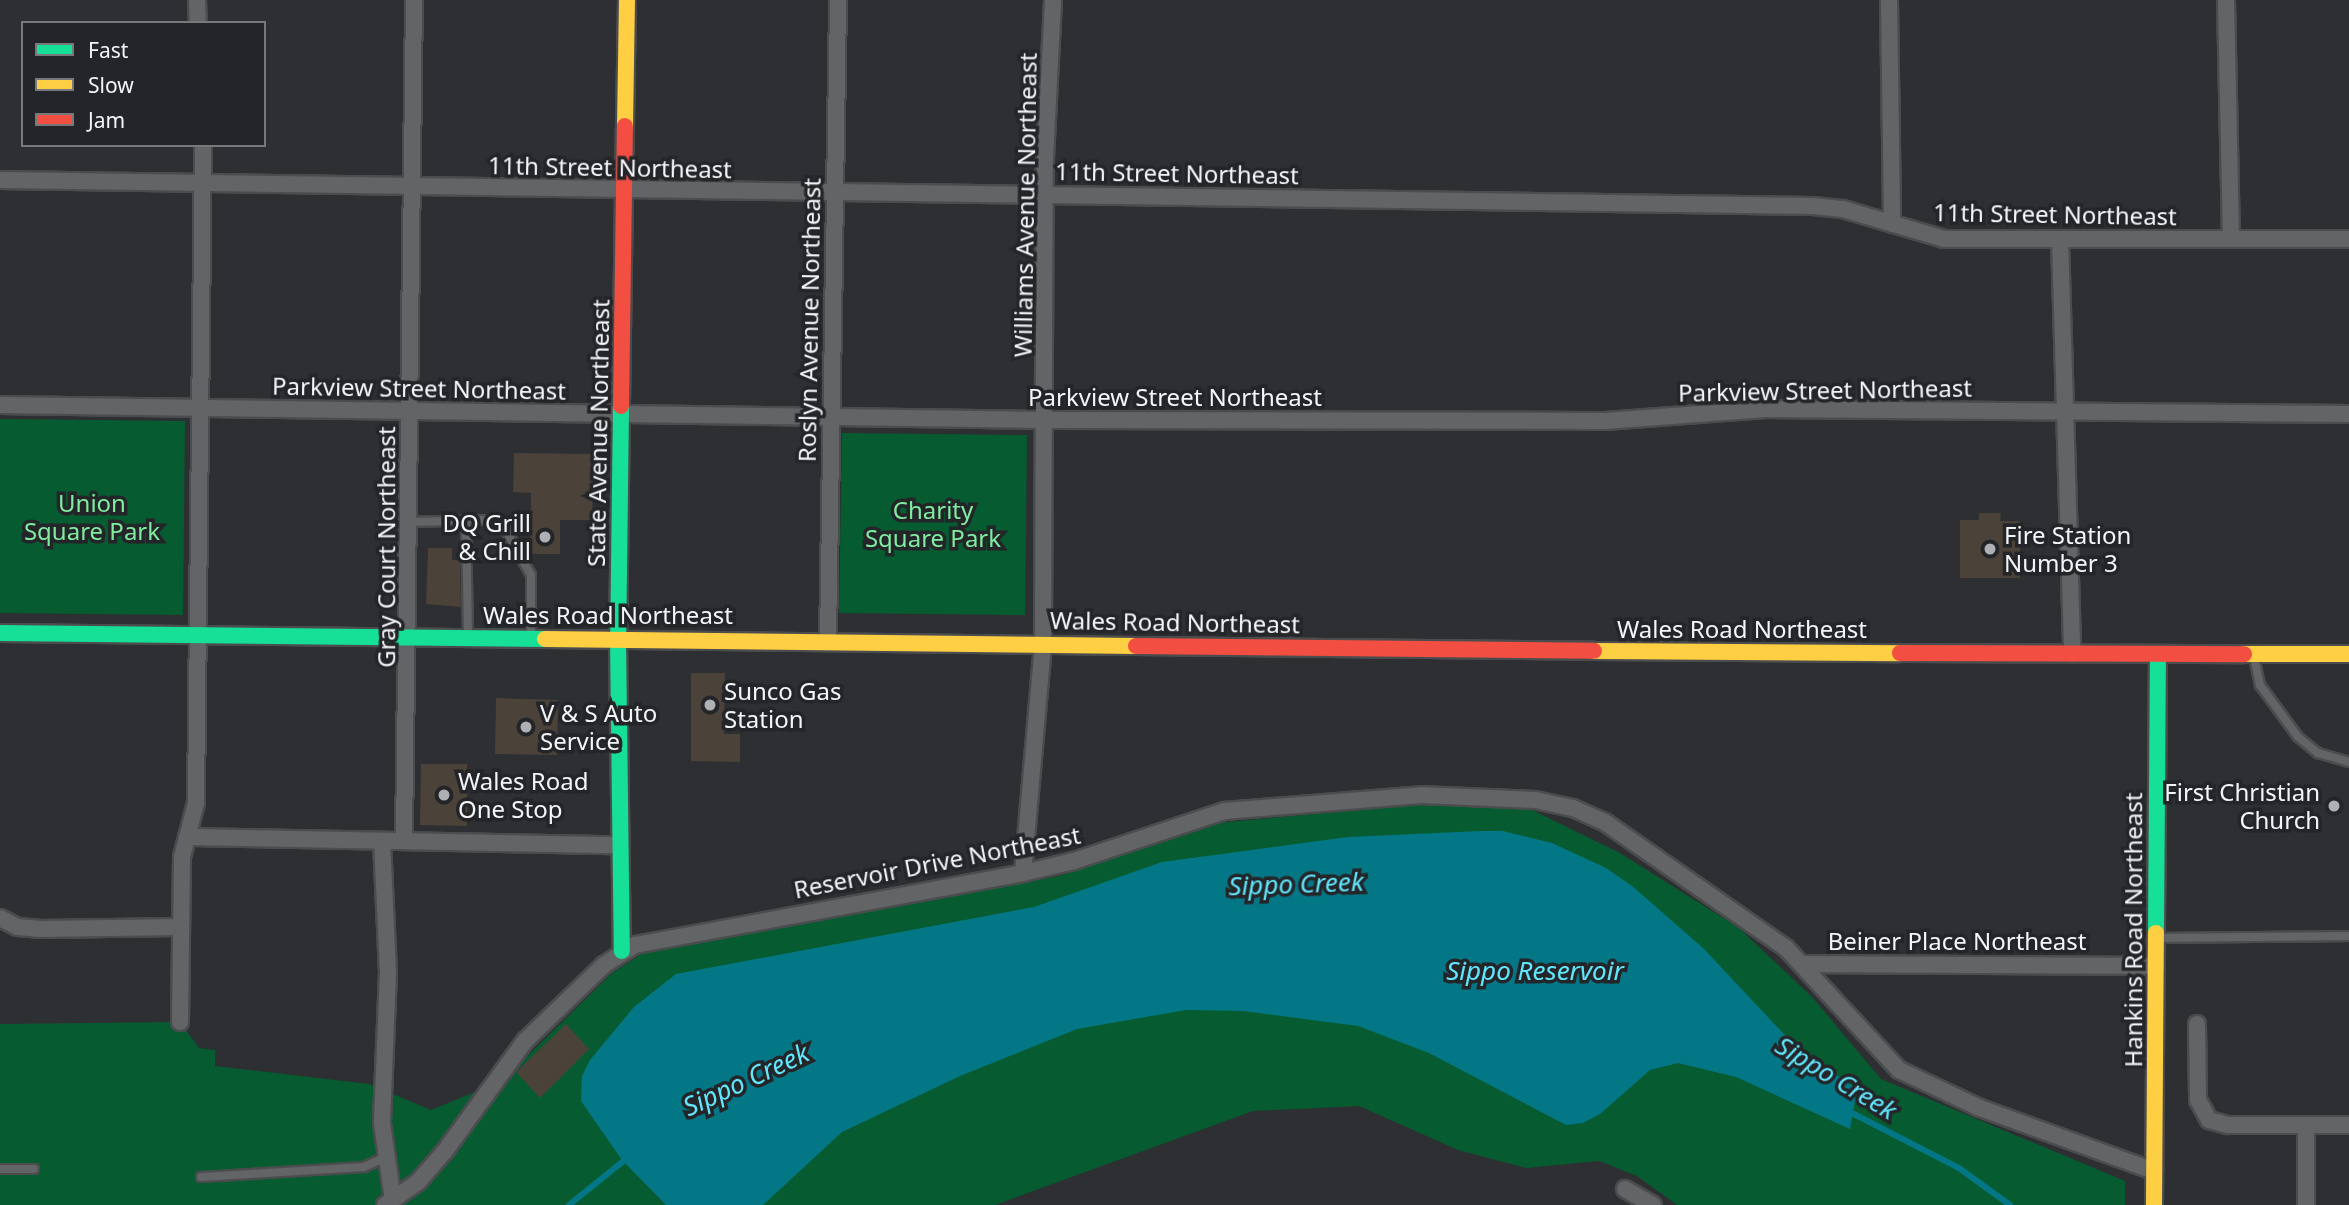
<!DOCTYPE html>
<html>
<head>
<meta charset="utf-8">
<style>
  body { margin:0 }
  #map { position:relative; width:2349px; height:1205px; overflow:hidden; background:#2d2f32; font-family:"Noto Sans",sans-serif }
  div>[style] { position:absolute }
  .green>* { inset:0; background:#065c30 }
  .water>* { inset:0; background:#047786 }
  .stream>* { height:6px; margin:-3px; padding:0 3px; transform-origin:3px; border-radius:3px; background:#047786 }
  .building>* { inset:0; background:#4b423a }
  .roads { filter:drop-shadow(2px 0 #4b4c4e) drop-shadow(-2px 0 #4b4c4e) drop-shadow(0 2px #4b4c4e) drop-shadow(0 -2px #4b4c4e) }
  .lane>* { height:8px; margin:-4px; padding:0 4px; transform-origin:4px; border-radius:4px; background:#636465 }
  .street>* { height:16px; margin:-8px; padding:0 8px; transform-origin:8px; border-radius:8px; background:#636465 }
  .fast>* { height:16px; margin:-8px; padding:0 8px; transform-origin:8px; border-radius:8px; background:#16e098 }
  .slow>* { height:16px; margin:-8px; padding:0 8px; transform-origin:8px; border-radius:8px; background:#ffcf43 }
  .jam>* { height:16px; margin:-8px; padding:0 8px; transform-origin:8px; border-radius:8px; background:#f24e42 }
  .dots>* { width:19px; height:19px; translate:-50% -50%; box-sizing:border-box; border:4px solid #232529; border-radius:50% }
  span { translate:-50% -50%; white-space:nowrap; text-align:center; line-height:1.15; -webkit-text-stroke:7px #232529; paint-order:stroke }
  .street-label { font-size:24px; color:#f3f5f8 }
  .park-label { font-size:24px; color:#7feda0 }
  .poi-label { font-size:24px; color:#f3f5f8 }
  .right { translate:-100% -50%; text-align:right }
  .left { translate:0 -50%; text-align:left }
  .water-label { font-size:26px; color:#61e6fc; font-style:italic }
  .legend { position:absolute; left:21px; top:21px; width:245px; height:126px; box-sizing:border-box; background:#232529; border:2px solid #76787c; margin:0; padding:9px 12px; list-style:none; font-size:21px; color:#f3f5f8 }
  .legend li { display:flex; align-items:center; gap:14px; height:35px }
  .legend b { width:35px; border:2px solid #76787c }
</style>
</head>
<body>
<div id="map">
  <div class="green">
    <div style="clip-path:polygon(0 419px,185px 421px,183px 615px,0 613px)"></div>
    <div style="clip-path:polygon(842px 433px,1027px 435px,1025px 615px,839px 613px)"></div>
    <div style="clip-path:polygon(1413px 805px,1526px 807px,1620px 853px,1739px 928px,1812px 997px,1881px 1079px,2125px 1181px,2125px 1205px,1677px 1205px,1637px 1176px,1599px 1161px,1526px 1168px,1458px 1150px,1359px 1106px,1253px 1111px,995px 1205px,0 1205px,0 1024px,180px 1022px,199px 1048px,215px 1050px,215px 1066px,369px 1084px,431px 1110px,502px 1081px,611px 974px,643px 953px,1059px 876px,1216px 823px)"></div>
  </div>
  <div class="water">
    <div style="clip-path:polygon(1481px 831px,1503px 831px,1552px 843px,1606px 868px,1632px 886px,1703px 948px,1797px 1048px,1857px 1089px,1850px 1129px,1736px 1077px,1678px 1063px,1650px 1070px,1600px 1114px,1583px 1123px,1566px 1125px,1429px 1053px,1358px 1026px,1243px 1011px,1186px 1010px,1077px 1029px,960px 1076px,842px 1132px,763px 1205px,666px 1205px,622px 1160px,581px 1101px,582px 1076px,590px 1060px,634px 1007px,676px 974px,1034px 907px,1162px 862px,1348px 837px)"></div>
  </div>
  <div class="stream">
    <div style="left:1848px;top:1111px;width:125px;rotate:27.2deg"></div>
    <div style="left:1959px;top:1168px;width:63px;rotate:36deg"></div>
    <div style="left:569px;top:1205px;width:75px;rotate:-39deg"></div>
  </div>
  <div class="building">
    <div style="clip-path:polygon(514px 453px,594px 454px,592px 520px,560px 520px,560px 554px,530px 554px,531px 493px,513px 492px)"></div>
    <div style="clip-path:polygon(1979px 513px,2001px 513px,2000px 521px,2020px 521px,2020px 578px,1960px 578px,1960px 520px,1979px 520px)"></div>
    <div style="clip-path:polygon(428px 548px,452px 548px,452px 560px,460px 560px,461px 607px,426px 604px)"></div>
    <div style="clip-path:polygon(691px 673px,725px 673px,724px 734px,740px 734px,740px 762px,691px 761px)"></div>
    <div style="clip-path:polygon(496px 698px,558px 700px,557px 755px,495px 754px)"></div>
    <div style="clip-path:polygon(421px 764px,467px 764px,467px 826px,420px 825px)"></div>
    <div style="clip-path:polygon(566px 1024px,589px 1049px,540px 1098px,516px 1072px)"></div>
  </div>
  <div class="roads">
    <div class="lane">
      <div style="left:466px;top:520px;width:116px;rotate:89deg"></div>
      <div style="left:409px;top:522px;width:75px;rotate:-1.5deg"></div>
      <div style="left:484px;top:520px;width:20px;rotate:15deg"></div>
      <div style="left:503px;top:525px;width:57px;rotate:60.8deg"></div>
      <div style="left:531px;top:575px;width:60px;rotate:90deg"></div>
      <div style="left:2254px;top:657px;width:29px;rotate:78deg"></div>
      <div style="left:2260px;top:685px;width:64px;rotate:53.8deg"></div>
      <div style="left:2298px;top:737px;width:26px;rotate:39deg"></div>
      <div style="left:2318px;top:753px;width:32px;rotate:16deg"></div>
      <div style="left:2159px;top:938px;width:190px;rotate:-0.6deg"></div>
      <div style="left:0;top:1169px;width:34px"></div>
      <div style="left:201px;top:1177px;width:163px;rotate:-3.5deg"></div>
      <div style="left:364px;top:1167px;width:23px;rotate:-25deg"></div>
    </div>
    <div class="street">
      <div style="left:197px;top:0;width:23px;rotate:88deg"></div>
      <div style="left:1889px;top:0;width:224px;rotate:89.2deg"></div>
      <div style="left:2226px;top:0;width:239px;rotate:88.8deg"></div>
      <div style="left:0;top:180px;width:1813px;rotate:0.82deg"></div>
      <div style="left:1813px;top:206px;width:30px;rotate:6deg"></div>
      <div style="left:1843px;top:209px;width:105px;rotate:16.5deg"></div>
      <div style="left:1944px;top:239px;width:405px"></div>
      <div style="left:2060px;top:240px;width:414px;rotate:88.3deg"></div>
      <div style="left:0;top:405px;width:1043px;rotate:0.82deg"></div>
      <div style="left:1043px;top:420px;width:562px;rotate:0.1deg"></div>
      <div style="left:1605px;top:421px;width:158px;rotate:-4.3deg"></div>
      <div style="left:1763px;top:409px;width:586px;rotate:0.49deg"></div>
      <div style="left:828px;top:640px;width:640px;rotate:-89.1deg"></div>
      <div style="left:187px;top:837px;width:432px;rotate:1.1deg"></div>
      <div style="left:382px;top:841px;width:131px;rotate:87.4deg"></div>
      <div style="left:388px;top:972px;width:151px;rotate:92.3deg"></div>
      <div style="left:382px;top:1123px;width:78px;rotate:81.9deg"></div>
      <div style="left:404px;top:841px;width:841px;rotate:-89.32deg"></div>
      <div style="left:1023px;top:873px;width:231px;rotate:-85deg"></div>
      <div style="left:1043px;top:643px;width:484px;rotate:-89.8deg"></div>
      <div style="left:1045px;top:159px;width:159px;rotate:-87.1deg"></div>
      <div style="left:0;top:918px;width:20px;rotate:27deg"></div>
      <div style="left:18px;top:927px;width:23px;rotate:5deg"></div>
      <div style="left:41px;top:929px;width:139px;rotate:-0.8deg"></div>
      <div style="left:1801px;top:964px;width:355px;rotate:0.3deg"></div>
      <div style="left:180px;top:1022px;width:165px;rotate:-89.3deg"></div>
      <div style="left:182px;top:857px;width:56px;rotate:-75.5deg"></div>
      <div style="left:196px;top:803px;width:658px;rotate:-89.39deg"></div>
      <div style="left:2197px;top:1024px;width:76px;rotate:89.2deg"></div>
      <div style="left:2198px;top:1100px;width:23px;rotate:61deg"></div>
      <div style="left:2209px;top:1120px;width:20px;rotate:15deg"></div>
      <div style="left:2228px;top:1125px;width:121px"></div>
      <div style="left:1625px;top:1189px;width:32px;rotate:30deg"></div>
      <div style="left:385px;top:1205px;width:40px;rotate:-34.9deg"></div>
      <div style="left:418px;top:1182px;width:41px;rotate:-48.9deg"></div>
      <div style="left:445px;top:1151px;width:136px;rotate:-54deg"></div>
      <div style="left:525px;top:1041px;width:110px;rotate:-43.9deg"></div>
      <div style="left:604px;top:965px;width:37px;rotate:-33deg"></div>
      <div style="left:635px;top:945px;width:395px;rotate:-10.5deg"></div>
      <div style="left:1023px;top:873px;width:52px;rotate:-13.2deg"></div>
      <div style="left:1074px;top:861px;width:158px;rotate:-18.4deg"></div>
      <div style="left:1224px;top:811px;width:198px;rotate:-4.6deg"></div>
      <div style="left:1421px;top:795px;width:114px;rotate:2.5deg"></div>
      <div style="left:1535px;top:800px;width:39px;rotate:12deg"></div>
      <div style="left:1573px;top:808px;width:36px;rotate:24deg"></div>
      <div style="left:1606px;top:823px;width:219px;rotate:34.8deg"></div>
      <div style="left:1786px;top:948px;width:166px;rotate:47.2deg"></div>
      <div style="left:1899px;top:1070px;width:89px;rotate:25.1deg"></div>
      <div style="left:1980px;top:1108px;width:185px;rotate:19.9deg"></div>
      <div style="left:2306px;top:1205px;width:80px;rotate:-90deg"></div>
    </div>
    <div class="fast">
      <div style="left:621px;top:406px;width:232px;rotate:90.7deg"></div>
      <div style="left:618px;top:638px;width:313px;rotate:89.3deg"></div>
      <div style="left:0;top:633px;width:545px;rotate:0.63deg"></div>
      <div style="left:2156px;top:933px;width:278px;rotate:-89.6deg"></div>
    </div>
    <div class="slow">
      <div style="left:625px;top:126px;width:126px;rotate:-89.1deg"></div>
      <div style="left:545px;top:639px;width:591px;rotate:0.68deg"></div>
      <div style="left:1594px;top:651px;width:306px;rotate:0.4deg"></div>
      <div style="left:2244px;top:654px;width:105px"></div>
      <div style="left:2154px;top:1205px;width:272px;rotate:-89.6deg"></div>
    </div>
    <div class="jam">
      <div style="left:621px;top:406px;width:280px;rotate:-89.2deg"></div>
      <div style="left:1136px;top:646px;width:458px;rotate:0.6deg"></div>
      <div style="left:1900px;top:653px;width:344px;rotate:0.2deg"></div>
    </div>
  </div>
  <div class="dots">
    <div style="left:545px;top:537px;background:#aeb0b3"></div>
    <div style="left:1990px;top:549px;background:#aeb0b3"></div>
    <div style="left:710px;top:705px;background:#aeb0b3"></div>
    <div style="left:526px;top:727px;background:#aeb0b3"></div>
    <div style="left:444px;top:795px;background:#aeb0b3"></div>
    <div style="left:2334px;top:806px;background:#aeb0b3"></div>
  </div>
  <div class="street-label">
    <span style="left:610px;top:167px;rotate:1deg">11th Street Northeast</span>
    <span style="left:1177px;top:173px;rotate:1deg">11th Street Northeast</span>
    <span style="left:1025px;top:205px;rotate:-89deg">Williams Avenue Northeast</span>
    <span style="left:2055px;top:214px;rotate:1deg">11th Street Northeast</span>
    <span style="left:809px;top:320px;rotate:-89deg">Roslyn Avenue Northeast</span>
    <span style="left:419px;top:388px;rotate:1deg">Parkview Street Northeast</span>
    <span style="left:1825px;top:390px;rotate:-1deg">Parkview Street Northeast</span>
    <span style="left:1175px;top:397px">Parkview Street Northeast</span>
    <span style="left:598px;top:433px;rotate:-89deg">State Avenue Northeast</span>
    <span style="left:386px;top:547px;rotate:-90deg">Gray Court Northeast</span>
    <span style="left:608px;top:615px">Wales Road Northeast</span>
    <span style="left:1175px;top:622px;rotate:1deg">Wales Road Northeast</span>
    <span style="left:1742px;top:629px">Wales Road Northeast</span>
    <span style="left:937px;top:862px;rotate:-11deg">Reservoir Drive Northeast</span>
    <span style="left:2133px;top:930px;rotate:-90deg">Hankins Road Northeast</span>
    <span style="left:1957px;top:941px">Beiner Place Northeast</span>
  </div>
  <div class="park-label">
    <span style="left:92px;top:517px">Union<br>Square Park</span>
    <span style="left:933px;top:524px">Charity<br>Square Park</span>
  </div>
  <div class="poi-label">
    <span class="right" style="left:531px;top:537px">DQ Grill<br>&amp; Chill</span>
    <span class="left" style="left:2004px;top:549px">Fire Station<br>Number 3</span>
    <span class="left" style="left:724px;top:705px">Sunco Gas<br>Station</span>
    <span class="left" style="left:540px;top:727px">V &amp; S Auto<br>Service</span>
    <span class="left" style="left:458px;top:795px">Wales Road<br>One Stop</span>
    <span class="right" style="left:2320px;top:806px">First Christian<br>Church</span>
  </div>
  <div class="water-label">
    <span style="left:1296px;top:884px;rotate:-2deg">Sippo Creek</span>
    <span style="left:1535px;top:971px">Sippo Reservoir</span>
    <span style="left:1836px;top:1078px;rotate:31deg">Sippo Creek</span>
    <span style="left:746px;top:1080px;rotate:-25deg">Sippo Creek</span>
  </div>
  <ul class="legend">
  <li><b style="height:9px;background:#16e098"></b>Fast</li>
  <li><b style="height:9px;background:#ffcf43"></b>Slow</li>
  <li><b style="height:9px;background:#f24e42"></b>Jam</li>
  </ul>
</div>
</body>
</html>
